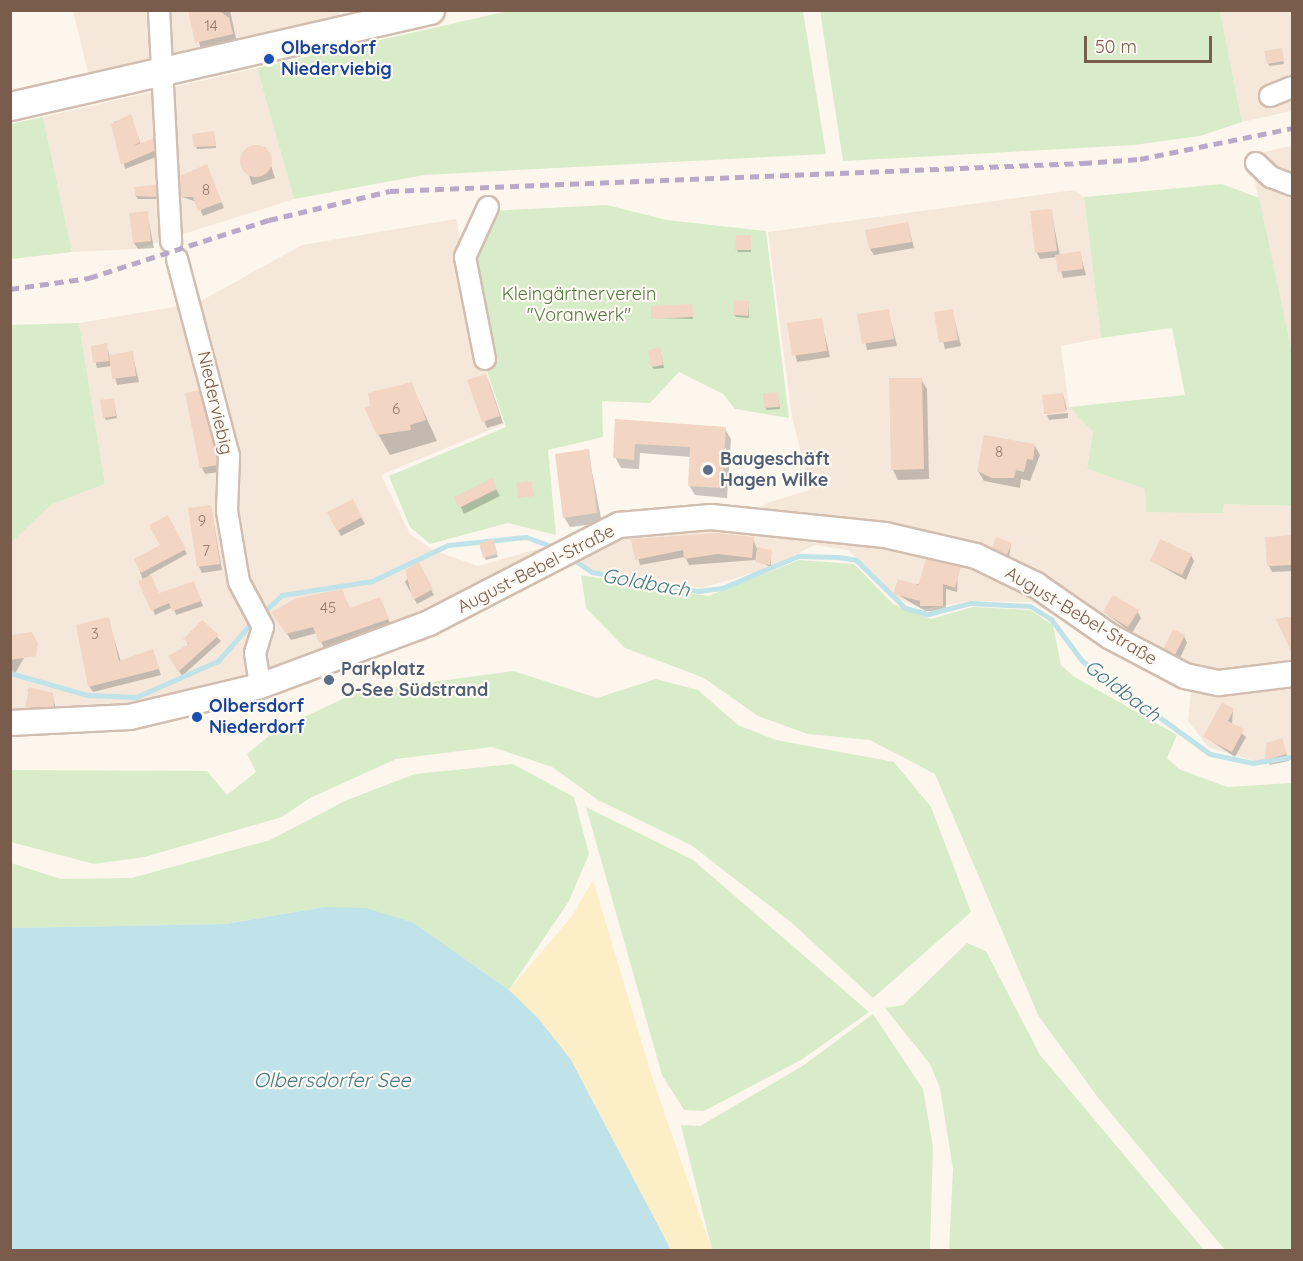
<!DOCTYPE html>
<html>
<head>
<meta charset="utf-8">
<style>
  body { margin:0 }
  #map { position:relative; width:1303px; height:1261px; overflow:hidden; background:#fdf6ec; font-family:Quicksand,sans-serif }
  div>[style] { position:absolute }
  .residential>* { inset:0; background:#f5e8da }
  .green>* { inset:0; background:#d8ecc9 }
  .sand>* { inset:0; background:#fcefc7 }
  .water>* { inset:0; background:#bfe3e8 }
  .shadow>* { inset:0; background:#0003 }
  .stream>* { height:5px; margin:-2.5px; padding:0 2.5px; transform-origin:2.5px; border-radius:2.5px; background:#bfe3e8 }
  .building>* { inset:0; background:#f3d5c3 }
  .round { border-radius:50% }
  .roads { filter:drop-shadow(2px 0 #d1beb0) drop-shadow(-2px 0 #d1beb0) drop-shadow(0 2px #d1beb0) drop-shadow(0 -2px #d1beb0) }
  .minor>* { height:20px; margin:-10px; padding:0 10px; transform-origin:10px; border-radius:10px; background:#fff }
  .tertiary>* { height:24px; margin:-12px; padding:0 12px; transform-origin:12px; border-radius:12px; background:#fff }
  .secondary>* { height:27px; margin:-13.5px; padding:0 13.5px; transform-origin:13.5px; border-radius:13.5px; background:#fff }
  .rail>* { height:4.5px; margin-top:-2.25px; transform-origin:0; background:repeating-linear-gradient(90deg,#b9a8c9 0 9px,transparent 0 15px) }
  .dots>* { width:16px; height:16px; translate:-50% -50%; box-sizing:border-box; border:3px solid #fffaf3; border-radius:50% }
  span { translate:-50% -50%; white-space:nowrap; text-align:center; line-height:1.15; -webkit-text-stroke:4.5px #fffaf3; paint-order:stroke }
  .number-label { font-size:15px; color:#987a6a }
  .number-label span { -webkit-text-stroke-width:0 }
  .transit-label { font-size:18px; color:#164399; font-weight:700 }
  .left { translate:0 -50%; text-align:left }
  .park-label { font-size:18px; color:#537a41 }
  .street-label { font-size:18px; color:#7a5c4d }
  .service-label { font-size:18px; color:#4e5e75; font-weight:700 }
  .water-label { font-size:20px; color:#437c86; font-style:italic }
  .frame { position:absolute; inset:0; border:12px solid #7a5c4d; pointer-events:none }
  .scale { position:absolute; left:1084px; top:36px; width:128px; height:27px; box-sizing:border-box; border:3px solid #7a5c4d; border-top:0; padding-left:8px; font-size:18px; line-height:21px; white-space:nowrap; color:#7a5c4d; -webkit-text-stroke:4px #fffaf3; paint-order:stroke }
</style>
</head>
<body>
<div id="map">
  <div class="residential">
    <div style="clip-path:polygon(339px 10px,340px 18px,90px 81px,73px 11px)"></div>
    <div style="clip-path:polygon(1220px 11px,1292px 11px,1292px 111px,1242px 122px)"></div>
    <div style="clip-path:polygon(257px 68px,294px 199px,137px 249px,72px 252px,43px 117px)"></div>
    <div style="clip-path:polygon(1292px 146px,1292px 352px,1249px 155px)"></div>
    <div style="clip-path:polygon(1074px 190px,1084px 197px,1101px 338px,1061px 346px,1069px 407px,1093px 432px,1087px 469px,1145px 489px,1146px 512px,1223px 512px,1224px 504px,1292px 506px,1292px 755px,1258px 762px,1209px 748px,1188px 721px,1191px 693px,1032px 602px,968px 601px,925px 609px,897px 599px,848px 550px,815px 545px,769px 568px,702px 588px,589px 570px,547px 551px,278px 677px,123px 711px,11px 713px,11px 543px,52px 504px,105px 484px,79px 323px,197px 303px,302px 245px,456px 219px,482px 345px,478px 347px,504px 424px,381px 475px,410px 534px,433px 550px,478px 566px,548px 546px,727px 524px,770px 502px,810px 490px,792px 417px,768px 232px)"></div>
  </div>
  <div class="green">
    <div style="clip-path:polygon(512px 10px,803px 11px,826px 154px,424px 175px,294px 199px,257px 68px)"></div>
    <div style="clip-path:polygon(820px 11px,1220px 11px,1242px 122px,1200px 136px,1134px 145px,843px 161px)"></div>
    <div style="clip-path:polygon(43px 117px,72px 252px,11px 259px,11px 124px)"></div>
    <div style="clip-path:polygon(1222px 184px,1259px 198px,1292px 352px,1292px 506px,1224px 504px,1223px 513px,1146px 512px,1145px 489px,1087px 469px,1093px 432px,1069px 407px,1185px 395px,1172px 328px,1101px 338px,1084px 197px)"></div>
    <div style="clip-path:polygon(607px 205px,667px 220px,766px 231px,789px 418px,735px 409px,723px 394px,679px 372px,650px 403px,602px 401px,603px 437px,548px 450px,556px 535px,508px 523px,430px 544px,410px 527px,389px 476px,506px 427px,479px 348px,465px 257px,488px 211px)"></div>
    <div style="clip-path:polygon(79px 323px,105px 484px,52px 504px,11px 543px,11px 325px)"></div>
    <div style="clip-path:polygon(799px 560px,854px 564px,893px 604px,931px 619px,973px 607px,1030px 610px,1053px 625px,1061px 665px,1073px 676px,1177px 735px,1167px 758px,1179px 769px,1227px 787px,1292px 783px,1292px 1250px,1225px 1250px,1099px 1099px,1038px 1015px,935px 774px,870px 740px,808px 734px,758px 716px,704px 678px,625px 648px,586px 608px,581px 575px,708px 596px)"></div>
    <div style="clip-path:polygon(514px 671px,597px 698px,656px 679px,698px 690px,738px 725px,776px 740px,894px 762px,931px 807px,971px 912px,873px 998px,792px 923px,691px 845px,598px 800px,552px 767px,492px 747px,396px 759px,310px 798px,282px 817px,145px 857px,94px 864px,11px 842px,11px 770px,207px 771px,227px 795px,256px 772px,247px 754px,275px 731px,357px 692px)"></div>
    <div style="clip-path:polygon(513px 764px,574px 797px,589px 854px,569px 901px,509px 990px,414px 923px,324px 907px,225px 924px,11px 928px,11px 863px,61px 879px,132px 878px,270px 840px,347px 800px,415px 774px)"></div>
    <div style="clip-path:polygon(586px 807px,693px 860px,869px 1012px,801px 1060px,704px 1111px,684px 1110px,662px 1075px)"></div>
    <div style="clip-path:polygon(967px 943px,986px 951px,1040px 1055px,1204px 1250px,949px 1250px,953px 1169px,940px 1088px,930px 1064px,885px 1008px,903px 1005px)"></div>
    <div style="clip-path:polygon(873px 1014px,923px 1089px,933px 1147px,930px 1250px,712px 1250px,681px 1125px,700px 1126px,804px 1065px)"></div>
  </div>
  <div class="sand">
    <div style="clip-path:polygon(593px 880px,653px 1080px,712px 1250px,671px 1250px,571px 1060px,509px 990px,572px 916px)"></div>
  </div>
  <div class="water">
    <div style="clip-path:polygon(324px 907px,366px 908px,414px 923px,509px 990px,538px 1018px,571px 1060px,671px 1250px,11px 1250px,11px 928px,225px 924px)"></div>
  </div>
  <div class="shadow">
    <div style="clip-path:polygon(189px 10px,230px 10px,237px 43px,202px 52px)"></div>
    <div style="clip-path:polygon(1282px 53px,1284px 64px,1270px 66px,1268px 64px)"></div>
    <div style="clip-path:polygon(131px 116px,141px 145px,153px 140px,156px 157px,125px 169px,114px 122px)"></div>
    <div style="clip-path:polygon(214px 135px,216px 148px,197px 149px,196px 147px)"></div>
    <div style="clip-path:polygon(265px 147px,275px 178px,252px 185px,242px 154px)"></div>
    <div style="clip-path:polygon(207px 166px,224px 208px,203px 216px,197px 202px,182px 197px)"></div>
    <div style="clip-path:polygon(155px 187px,157px 199px,138px 199px,136px 196px)"></div>
    <div style="clip-path:polygon(1051px 210px,1060px 256px,1080px 253px,1086px 275px,1063px 278px,1057px 257px,1040px 259px,1037px 253px,1032px 213px)"></div>
    <div style="clip-path:polygon(147px 213px,154px 248px,138px 249px,134px 243px)"></div>
    <div style="clip-path:polygon(908px 224px,914px 248px,874px 255px,870px 249px)"></div>
    <div style="clip-path:polygon(750px 236px,751px 252px,738px 252px,737px 250px)"></div>
    <div style="clip-path:polygon(748px 302px,749px 318px,736px 317px,734px 315px)"></div>
    <div style="clip-path:polygon(691px 306px,693px 319px,653px 318px)"></div>
    <div style="clip-path:polygon(888px 310px,897px 346px,867px 350px,859px 315px)"></div>
    <div style="clip-path:polygon(952px 310px,961px 346px,945px 349px,936px 313px)"></div>
    <div style="clip-path:polygon(821px 319px,830px 357px,797px 362px,788px 325px)"></div>
    <div style="clip-path:polygon(106px 345px,110px 356px,132px 353px,139px 382px,117px 385px,112px 366px,97px 368px,92px 347px)"></div>
    <div style="clip-path:polygon(660px 349px,664px 368px,654px 369px,652px 367px)"></div>
    <div style="clip-path:polygon(921px 379px,927px 389px,929px 479px,898px 480px,893px 470px)"></div>
    <div style="clip-path:polygon(469px 381px,489px 382px,503px 423px,487px 428px)"></div>
    <div style="clip-path:polygon(411px 384px,437px 441px,390px 455px,378px 434px)"></div>
    <div style="clip-path:polygon(198px 392px,202px 398px,219px 472px,205px 474px,202px 468px)"></div>
    <div style="clip-path:polygon(777px 393px,780px 409px,767px 410px,765px 407px)"></div>
    <div style="clip-path:polygon(1063px 394px,1067px 410px,1046px 414px,1044px 397px)"></div>
    <div style="clip-path:polygon(114px 402px,117px 418px,106px 420px,104px 417px)"></div>
    <div style="clip-path:polygon(1068px 413px,1068px 418px,1049px 420px,1047px 415px)"></div>
    <div style="clip-path:polygon(616px 421px,725px 429px,731px 439px,727px 498px,695px 495px,689px 485px,691px 457px,640px 453px,639px 469px,621px 468px,615px 457px)"></div>
    <div style="clip-path:polygon(1035px 446px,1040px 455px,1030px 481px,1021px 479px,1020px 488px,984px 481px,978px 471px)"></div>
    <div style="clip-path:polygon(588px 451px,602px 523px,570px 527px,564px 517px)"></div>
    <div style="clip-path:polygon(491px 480px,500px 496px,464px 514px,456px 497px)"></div>
    <div style="clip-path:polygon(352px 501px,365px 524px,341px 536px,329px 513px)"></div>
    <div style="clip-path:polygon(211px 507px,222px 570px,202px 573px,199px 567px)"></div>
    <div style="clip-path:polygon(167px 517px,187px 554px,149px 575px,159px 595px,196px 588px,203px 606px,176px 615px,173px 607px,155px 615px,136px 560px,162px 546px)"></div>
    <div style="clip-path:polygon(1292px 537px,1292px 571px,1272px 572px,1269px 566px)"></div>
    <div style="clip-path:polygon(753px 539px,757px 549px,771px 551px,771px 567px,755px 560px,689px 565px,685px 557px,640px 565px,633px 541px)"></div>
    <div style="clip-path:polygon(493px 541px,498px 557px,486px 560px,484px 557px)"></div>
    <div style="clip-path:polygon(1011px 544px,1009px 557px,993px 548px)"></div>
    <div style="clip-path:polygon(1191px 555px,1194px 561px,1186px 580px,1152px 561px)"></div>
    <div style="clip-path:polygon(418px 564px,434px 595px,417px 604px,405px 582px)"></div>
    <div style="clip-path:polygon(958px 568px,957px 592px,946px 589px,946px 611px,925px 611px,895px 593px)"></div>
    <div style="clip-path:polygon(383px 605px,391px 626px,324px 648px,317px 633px,291px 640px,277px 619px)"></div>
    <div style="clip-path:polygon(1137px 611px,1141px 618px,1132px 633px,1104px 612px)"></div>
    <div style="clip-path:polygon(108px 619px,121px 662px,155px 657px,161px 675px,93px 692px,89px 686px)"></div>
    <div style="clip-path:polygon(202px 622px,221px 641px,182px 676px,170px 656px,189px 646px,185px 639px)"></div>
    <div style="clip-path:polygon(1184px 636px,1187px 643px,1179px 660px,1165px 648px)"></div>
    <div style="clip-path:polygon(10px 640px,34px 640px,13px 677px,10px 673px)"></div>
    <div style="clip-path:polygon(28px 689px,52px 694px,57px 713px,30px 714px)"></div>
    <div style="clip-path:polygon(1233px 710px,1232px 725px,1246px 737px,1235px 757px,1205px 737px)"></div>
    <div style="clip-path:polygon(1281px 740px,1289px 761px,1270px 765px,1266px 759px)"></div>
  </div>
  <div class="stream">
    <div style="left:571px;top:558px;width:25px;rotate:34deg"></div>
    <div style="left:592px;top:572px;width:108px;rotate:10.2deg"></div>
    <div style="left:698px;top:591px;width:24px;rotate:-7deg"></div>
    <div style="left:722px;top:588px;width:82px;rotate:-22.8deg"></div>
    <div style="left:798px;top:556px;width:40px;rotate:1.4deg"></div>
    <div style="left:838px;top:557px;width:18px;rotate:9deg"></div>
    <div style="left:856px;top:560px;width:69px;rotate:44.4deg"></div>
    <div style="left:905px;top:608px;width:24px;rotate:15deg"></div>
    <div style="left:928px;top:614px;width:43px;rotate:-14.7deg"></div>
    <div style="left:970px;top:603px;width:60px;rotate:2.9deg"></div>
    <div style="left:1030px;top:606px;width:25px;rotate:32deg"></div>
    <div style="left:1051px;top:619px;width:52px;rotate:53.6deg"></div>
    <div style="left:1082px;top:661px;width:158px;rotate:36deg"></div>
    <div style="left:1210px;top:754px;width:44px;rotate:11.8deg"></div>
    <div style="left:1253px;top:763px;width:39px;rotate:-9deg"></div>
    <div style="left:261px;top:614px;width:28px;rotate:-42deg"></div>
    <div style="left:282px;top:595px;width:91px;rotate:-8.8deg"></div>
    <div style="left:372px;top:581px;width:84px;rotate:-25.3deg"></div>
    <div style="left:448px;top:545px;width:78px;rotate:-5.9deg"></div>
    <div style="left:526px;top:537px;width:32px;rotate:20deg"></div>
    <div style="left:10px;top:673px;width:80px;rotate:15.9deg"></div>
    <div style="left:87px;top:695px;width:49px;rotate:2.3deg"></div>
    <div style="left:136px;top:697px;width:90px;rotate:-23.7deg"></div>
    <div style="left:218px;top:661px;width:55px;rotate:-48.7deg"></div>
  </div>
  <div class="building">
    <div style="clip-path:polygon(188px 10px,218px 10px,229px 18px,233px 34px,195px 43px)"></div>
    <div style="clip-path:polygon(1282px 48px,1284px 61px,1267px 64px,1264px 51px)"></div>
    <div style="clip-path:polygon(131px 114px,140px 142px,133px 146px,154px 138px,154px 151px,121px 165px,111px 124px)"></div>
    <div style="clip-path:polygon(214px 131px,216px 146px,194px 147px,192px 134px)"></div>
    <div class="round" style="left:240px;top:145px;width:32px;height:32px"></div>
    <div style="clip-path:polygon(207px 164px,222px 202px,198px 211px,193px 197px,181px 197px,180px 176px)"></div>
    <div style="clip-path:polygon(156px 185px,157px 197px,135px 196px,134px 187px)"></div>
    <div style="clip-path:polygon(1052px 209px,1057px 251px,1035px 253px,1030px 211px)"></div>
    <div style="clip-path:polygon(148px 211px,151px 241px,133px 243px,129px 213px)"></div>
    <div style="clip-path:polygon(908px 222px,912px 242px,869px 249px,865px 230px)"></div>
    <div style="clip-path:polygon(736px 235px,751px 235px,751px 250px,735px 250px)"></div>
    <div style="clip-path:polygon(1081px 251px,1083px 269px,1058px 272px,1055px 255px)"></div>
    <div style="clip-path:polygon(734px 300px,749px 301px,748px 316px,733px 315px)"></div>
    <div style="clip-path:polygon(692px 304px,693px 317px,651px 319px,651px 306px)"></div>
    <div style="clip-path:polygon(889px 309px,894px 339px,862px 344px,857px 314px)"></div>
    <div style="clip-path:polygon(953px 309px,958px 340px,939px 343px,934px 312px)"></div>
    <div style="clip-path:polygon(822px 318px,827px 351px,792px 356px,787px 323px)"></div>
    <div style="clip-path:polygon(107px 343px,109px 361px,93px 363px,91px 346px)"></div>
    <div style="clip-path:polygon(660px 347px,663px 365px,651px 367px,648px 350px)"></div>
    <div style="clip-path:polygon(133px 351px,136px 376px,112px 379px,109px 355px)"></div>
    <div style="clip-path:polygon(486px 374px,500px 416px,482px 422px,467px 380px)"></div>
    <div style="clip-path:polygon(889px 378px,922px 378px,924px 469px,891px 470px)"></div>
    <div style="clip-path:polygon(412px 382px,426px 420px,410px 425px,411px 430px,377px 435px,364px 407px,370px 406px,368px 393px)"></div>
    <div style="clip-path:polygon(199px 390px,217px 457px,217px 465px,200px 468px,185px 393px)"></div>
    <div style="clip-path:polygon(778px 392px,779px 407px,764px 408px,763px 393px)"></div>
    <div style="clip-path:polygon(1063px 393px,1066px 412px,1044px 414px,1042px 395px)"></div>
    <div style="clip-path:polygon(114px 398px,116px 416px,103px 418px,100px 400px)"></div>
    <div style="clip-path:polygon(615px 419px,726px 427px,722px 488px,688px 486px,690px 447px,635px 444px,634px 460px,613px 458px)"></div>
    <div style="clip-path:polygon(984px 435px,1035px 444px,1033px 460px,1027px 459px,1024px 472px,1016px 470px,1014px 478px,992px 478px,977px 471px)"></div>
    <div style="clip-path:polygon(589px 449px,597px 513px,563px 518px,555px 454px)"></div>
    <div style="clip-path:polygon(492px 478px,497px 489px,459px 508px,454px 497px)"></div>
    <div style="clip-path:polygon(531px 481px,534px 496px,518px 498px,516px 483px)"></div>
    <div style="clip-path:polygon(353px 499px,362px 517px,337px 531px,327px 512px)"></div>
    <div style="clip-path:polygon(211px 505px,220px 564px,197px 567px,188px 508px)"></div>
    <div style="clip-path:polygon(168px 515px,186px 549px,141px 573px,134px 559px,160px 545px,149px 525px)"></div>
    <div style="clip-path:polygon(717px 533px,754px 537px,752px 558px,718px 554px,684px 559px,683px 550px,635px 560px,631px 539px)"></div>
    <div style="clip-path:polygon(1293px 535px,1293px 565px,1267px 566px,1265px 537px)"></div>
    <div style="clip-path:polygon(996px 537px,1012px 543px,1007px 555px,992px 548px)"></div>
    <div style="clip-path:polygon(494px 539px,497px 554px,483px 558px,479px 543px)"></div>
    <div style="clip-path:polygon(1160px 539px,1192px 554px,1182px 575px,1150px 561px)"></div>
    <div style="clip-path:polygon(757px 547px,772px 550px,770px 565px,755px 562px)"></div>
    <div style="clip-path:polygon(926px 559px,961px 567px,955px 588px,943px 584px,943px 606px,920px 606px,920px 601px,893px 594px,898px 579px,918px 585px)"></div>
    <div style="clip-path:polygon(419px 562px,433px 589px,413px 600px,405px 570px)"></div>
    <div style="clip-path:polygon(151px 575px,159px 593px,194px 581px,201px 601px,172px 611px,169px 603px,151px 611px,138px 581px)"></div>
    <div style="clip-path:polygon(342px 589px,350px 608px,380px 597px,389px 619px,319px 643px,313px 627px,286px 634px,271px 612px,297px 598px)"></div>
    <div style="clip-path:polygon(1113px 595px,1139px 610px,1128px 627px,1103px 612px)"></div>
    <div style="clip-path:polygon(1293px 616px,1293px 656px,1276px 619px)"></div>
    <div style="clip-path:polygon(109px 617px,119px 661px,153px 649px,159px 669px,88px 687px,76px 625px)"></div>
    <div style="clip-path:polygon(202px 620px,219px 635px,178px 672px,168px 656px,189px 644px,183px 639px)"></div>
    <div style="clip-path:polygon(1173px 629px,1185px 635px,1175px 655px,1163px 649px)"></div>
    <div style="clip-path:polygon(32px 632px,38px 643px,36px 656px,10px 660px,10px 635px)"></div>
    <div style="clip-path:polygon(29px 687px,53px 693px,54px 707px,25px 708px)"></div>
    <div style="clip-path:polygon(1222px 702px,1234px 709px,1228px 721px,1244px 729px,1232px 752px,1203px 737px)"></div>
    <div style="clip-path:polygon(1282px 738px,1287px 754px,1265px 760px,1266px 743px)"></div>
  </div>
  <div class="roads">
    <div class="minor">
      <div style="left:159px;top:10px;width:232px;rotate:87deg"></div>
      <div style="left:1270px;top:96px;width:24px;rotate:-22deg"></div>
      <div style="left:1256px;top:163px;width:21px;rotate:43deg"></div>
      <div style="left:1271px;top:177px;width:22px;rotate:21deg"></div>
      <div style="left:177px;top:259px;width:204px;rotate:75.2deg"></div>
      <div style="left:229px;top:456px;width:55px;rotate:92.1deg"></div>
      <div style="left:227px;top:511px;width:72px;rotate:80.4deg"></div>
      <div style="left:239px;top:582px;width:51px;rotate:61.9deg"></div>
      <div style="left:263px;top:627px;width:27px;rotate:107deg"></div>
      <div style="left:255px;top:653px;width:33px;rotate:81deg"></div>
      <div style="left:485px;top:359px;width:104px;rotate:-101.1deg"></div>
      <div style="left:465px;top:257px;width:55px;rotate:-65.3deg"></div>
    </div>
    <div class="tertiary">
      <div style="left:10px;top:723px;width:120px;rotate:-2.9deg"></div>
      <div style="left:130px;top:717px;width:134px;rotate:-13.4deg"></div>
      <div style="left:260px;top:686px;width:180px;rotate:-20.4deg"></div>
      <div style="left:429px;top:623px;width:214px;rotate:-27.3deg"></div>
      <div style="left:619px;top:525px;width:92px;rotate:-5deg"></div>
      <div style="left:711px;top:517px;width:175px;rotate:5.9deg"></div>
      <div style="left:885px;top:535px;width:93px;rotate:13deg"></div>
      <div style="left:976px;top:556px;width:67px;rotate:25.8deg"></div>
      <div style="left:1036px;top:585px;width:91px;rotate:34.7deg"></div>
      <div style="left:1111px;top:637px;width:84px;rotate:27.8deg"></div>
      <div style="left:1185px;top:676px;width:35px;rotate:12deg"></div>
      <div style="left:1219px;top:683px;width:74px;rotate:-7deg"></div>
    </div>
    <div class="secondary">
      <div style="left:10px;top:106px;width:431px;rotate:-12.9deg"></div>
    </div>
  </div>
  <div class="rail">
    <div style="left:10px;top:289px;width:80px;rotate:-7.9deg"></div>
    <div style="left:89px;top:278px;width:189px;rotate:-17.9deg"></div>
    <div style="left:269px;top:220px;width:124px;rotate:-13.5deg"></div>
    <div style="left:390px;top:191px;width:694px;rotate:-2.31deg"></div>
    <div style="left:1083px;top:163px;width:57px;rotate:-4deg"></div>
    <div style="left:1140px;top:159px;width:155px;rotate:-11.5deg"></div>
  </div>
  <div class="dots">
    <div style="left:269px;top:59px;background:#1a4fb4"></div>
    <div style="left:708px;top:470px;background:#5c6f8a"></div>
    <div style="left:329px;top:680px;background:#5c6f8a"></div>
    <div style="left:197px;top:717px;background:#1a4fb4"></div>
  </div>
  <div class="number-label">
    <span style="left:211px;top:26px">14</span>
    <span style="left:206px;top:190px">8</span>
    <span style="left:396px;top:409px">6</span>
    <span style="left:999px;top:452px">8</span>
    <span style="left:202px;top:521px">9</span>
    <span style="left:206px;top:551px">7</span>
    <span style="left:328px;top:608px">45</span>
    <span style="left:95px;top:634px">3</span>
  </div>
  <div class="transit-label">
    <span class="left" style="left:281px;top:59px">Olbersdorf<br>Niederviebig</span>
    <span class="left" style="left:209px;top:717px">Olbersdorf<br>Niederdorf</span>
  </div>
  <div class="park-label">
    <span style="left:579px;top:305px">Kleingärtnerverein<br>"Voranwerk"</span>
  </div>
  <div class="street-label">
    <span style="left:215px;top:403px;rotate:77deg">Niederviebig</span>
    <span style="left:536px;top:569px;rotate:-27deg">August-Bebel-Straße</span>
    <span style="left:1081px;top:616px;rotate:31deg">August-Bebel-Straße</span>
  </div>
  <div class="service-label">
    <span class="left" style="left:720px;top:470px">Baugeschäft<br>Hagen Wilke</span>
    <span class="left" style="left:341px;top:680px">Parkplatz<br>O-See Südstrand</span>
  </div>
  <div class="water-label">
    <span style="left:646px;top:582px;rotate:10deg">Goldbach</span>
    <span style="left:1123px;top:690px;rotate:37deg">Goldbach</span>
    <span style="left:332px;top:1079px">Olbersdorfer See</span>
  </div>
  <div class="frame"></div>
  <div class="scale">50 m</div>
</div>
</body>
</html>
